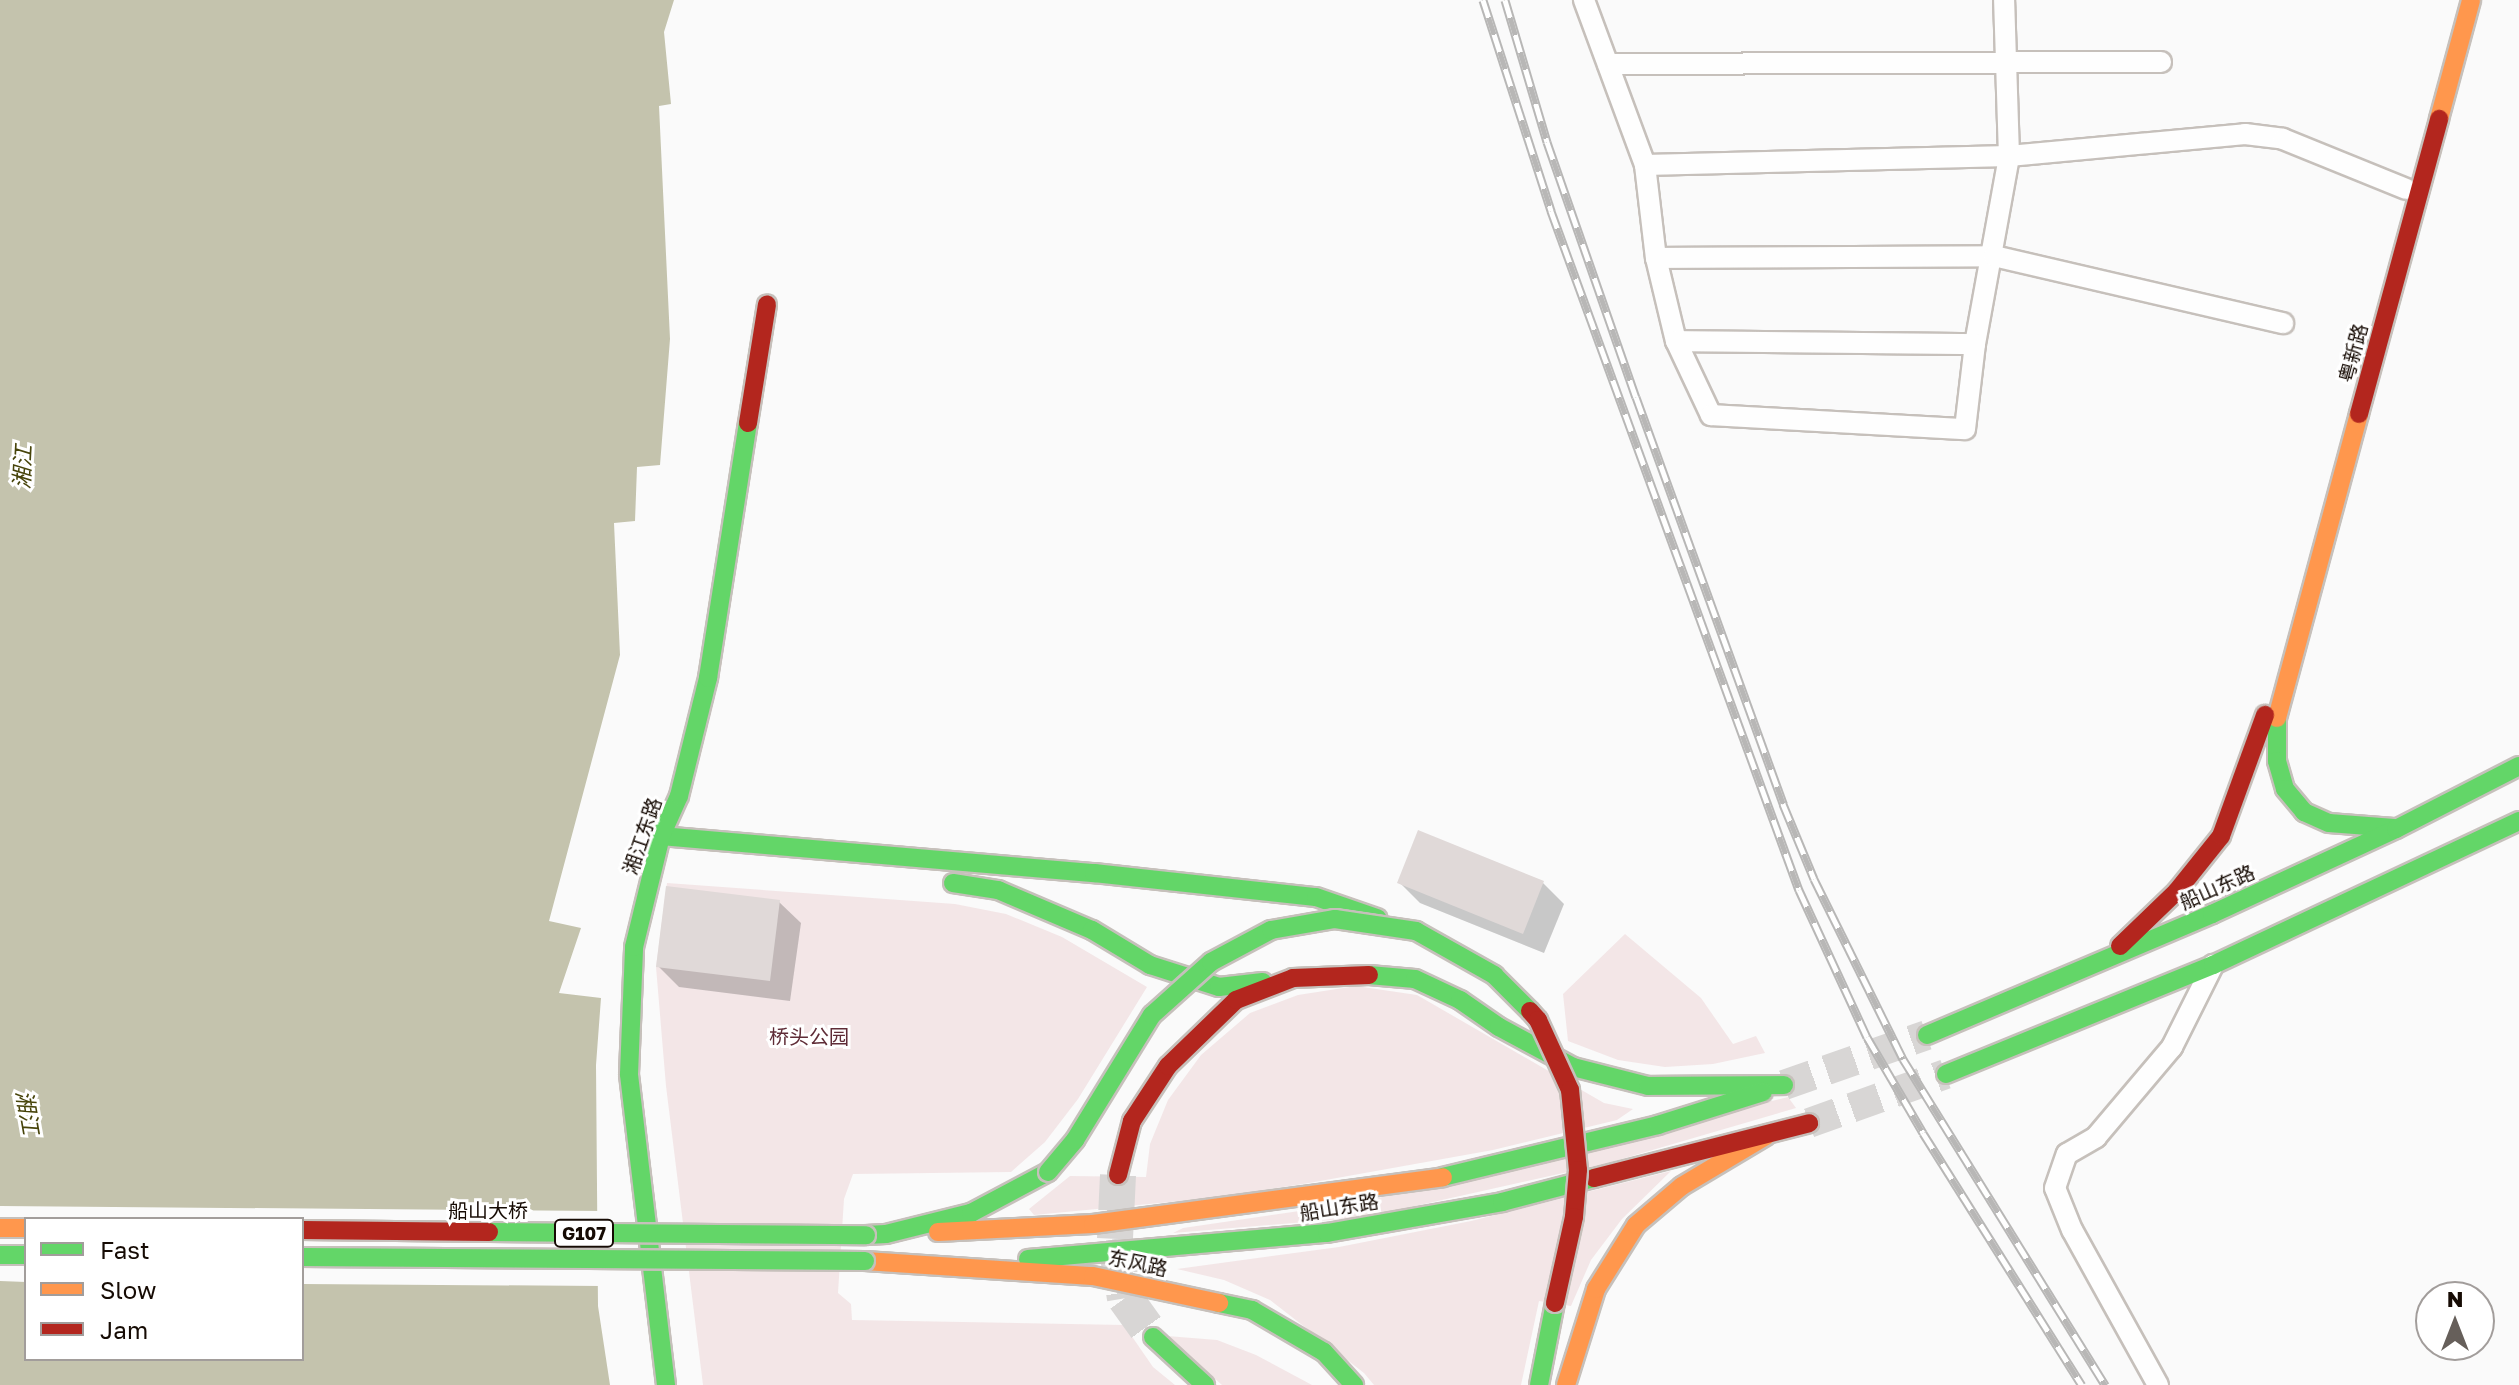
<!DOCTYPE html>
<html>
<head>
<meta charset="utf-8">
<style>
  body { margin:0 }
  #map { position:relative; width:2519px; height:1385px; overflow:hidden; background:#fafafa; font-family:"Golos Text","Noto Sans SC",sans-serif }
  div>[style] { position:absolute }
  .green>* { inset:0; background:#f3e6e7 }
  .water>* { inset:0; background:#c4c3ad }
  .pier>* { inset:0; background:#fafafa }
  .shadow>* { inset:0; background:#0003 }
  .building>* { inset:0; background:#e0d9d8 }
  .primary-tunnel>* { height:30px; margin-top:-15px; transform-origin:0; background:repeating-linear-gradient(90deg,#d8d6d5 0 30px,transparent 0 45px) }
  .highway-tunnel>* { height:36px; margin-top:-18px; transform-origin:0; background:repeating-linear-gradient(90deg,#d8d6d5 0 36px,transparent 0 54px) }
  .roads { filter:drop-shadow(2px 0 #c6c0bb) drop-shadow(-2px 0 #c6c0bb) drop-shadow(0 2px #c6c0bb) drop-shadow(0 -2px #c6c0bb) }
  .street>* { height:20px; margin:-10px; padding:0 10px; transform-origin:10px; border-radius:10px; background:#fefefe }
  .fast>* { height:18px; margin:-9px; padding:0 9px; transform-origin:9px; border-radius:9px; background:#63d668 }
  .slow>* { height:18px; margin:-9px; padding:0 9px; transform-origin:9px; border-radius:9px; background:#ff974d }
  .jam>* { height:18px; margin:-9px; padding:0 9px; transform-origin:9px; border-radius:9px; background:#b3261e }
  .rail>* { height:9px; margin-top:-4.5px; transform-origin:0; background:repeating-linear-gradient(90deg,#fff 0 18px,#b8b7b6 0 36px); box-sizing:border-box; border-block:2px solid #b8b7b6 }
  .bridges { filter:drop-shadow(2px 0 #c6c0bb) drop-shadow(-2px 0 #c6c0bb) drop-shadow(0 2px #c6c0bb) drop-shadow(0 -2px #c6c0bb) }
  .fast-bridge>* { height:18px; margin:-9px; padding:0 9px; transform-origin:9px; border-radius:9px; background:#63d668 }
  .jam-bridge>* { height:18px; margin:-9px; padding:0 9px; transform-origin:9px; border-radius:9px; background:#b3261e }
  span { translate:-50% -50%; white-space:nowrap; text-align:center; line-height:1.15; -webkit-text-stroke:6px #fff; paint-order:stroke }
  .shield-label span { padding:2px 6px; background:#fff; border:2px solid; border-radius:6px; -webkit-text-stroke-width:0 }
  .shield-label { font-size:18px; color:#160b04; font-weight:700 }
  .street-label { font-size:20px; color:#160b04 }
  .park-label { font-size:20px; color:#5f2c37 }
  .water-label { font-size:22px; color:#47440a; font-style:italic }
  .legend { position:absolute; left:24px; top:1217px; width:280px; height:144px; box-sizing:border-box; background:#fff; border:2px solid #a29d9b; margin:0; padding:10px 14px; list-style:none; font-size:24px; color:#160b04 }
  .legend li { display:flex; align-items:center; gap:16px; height:40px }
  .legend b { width:40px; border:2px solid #a29d9b }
  .north { position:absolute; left:2415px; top:1281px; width:80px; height:80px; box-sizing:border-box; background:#fff; border:2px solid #a29d9b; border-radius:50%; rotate:0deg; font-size:22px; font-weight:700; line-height:32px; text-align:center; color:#160b04 }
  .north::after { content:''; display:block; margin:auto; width:28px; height:36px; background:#665f5a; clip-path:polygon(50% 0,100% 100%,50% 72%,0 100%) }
</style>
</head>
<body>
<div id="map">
  <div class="green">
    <div style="clip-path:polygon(667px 883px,955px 904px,1006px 914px,1062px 937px,1147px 987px,1078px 1099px,1045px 1142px,1011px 1172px,853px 1174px,844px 1199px,838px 1293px,851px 1304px,852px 1320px,1124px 1325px,1153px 1367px,1175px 1385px,703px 1385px,666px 1086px,656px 967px)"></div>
    <div style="clip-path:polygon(1625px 934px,1701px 998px,1733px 1044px,1756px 1036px,1765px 1053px,1713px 1064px,1665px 1067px,1618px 1060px,1568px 1041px,1563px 994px)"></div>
    <div style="clip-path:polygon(1356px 986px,1417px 995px,1604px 1103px,1633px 1109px,1617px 1120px,1493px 1150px,1309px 1183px,1212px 1198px,1034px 1215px,1029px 1209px,1070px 1176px,1146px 1177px,1150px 1144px,1168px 1100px,1201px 1055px,1250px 1013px,1298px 995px)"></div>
    <div style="clip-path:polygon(1788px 1097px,1796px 1108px,1608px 1163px,1366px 1217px,1173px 1233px,1183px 1228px,1362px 1202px)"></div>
    <div style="clip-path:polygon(1671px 1171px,1622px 1219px,1591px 1260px,1571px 1306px,1539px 1301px,1521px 1385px,1374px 1385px,1364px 1373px,1270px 1300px,1224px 1280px,1177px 1269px,1339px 1247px,1471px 1221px)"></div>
    <div style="clip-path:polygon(1167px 1336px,1217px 1340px,1256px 1355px,1312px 1385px,1222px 1385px)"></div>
  </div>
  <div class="water">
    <div style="clip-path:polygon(evenodd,0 0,674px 0,664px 32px,671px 104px,659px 106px,670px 339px,660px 465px,637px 467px,635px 521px,614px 523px,620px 655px,549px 921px,581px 928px,559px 993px,601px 998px,596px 1065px,598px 1306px,610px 1385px,0 1385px,0 0,26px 1219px,302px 1219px,302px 1359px,26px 1359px,26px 1219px)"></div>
  </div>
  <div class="pier">
    <div style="clip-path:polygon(0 1206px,602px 1211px,602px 1286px,302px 1284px,302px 1219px,26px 1219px,26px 1282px,0 1281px)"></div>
  </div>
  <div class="shadow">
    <div style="clip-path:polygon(1419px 833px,1543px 883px,1564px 904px,1544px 953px,1420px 903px,1399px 882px)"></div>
    <div style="clip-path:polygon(779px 902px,801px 923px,790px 1001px,679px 987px,658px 966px)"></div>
  </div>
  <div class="building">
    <div style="clip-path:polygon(1418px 830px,1544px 881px,1523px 934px,1397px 883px)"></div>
    <div style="clip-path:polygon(666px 886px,780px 900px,770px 981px,656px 967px)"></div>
  </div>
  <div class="primary-tunnel">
    <div style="left:1784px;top:1085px;width:151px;rotate:-19.3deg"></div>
    <div style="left:1809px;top:1123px;width:145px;rotate:-19.7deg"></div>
  </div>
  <div class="highway-tunnel">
    <div style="left:1118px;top:1175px;width:64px;rotate:92.7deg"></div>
    <div style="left:1115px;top:1239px;width:60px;rotate:80.4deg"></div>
    <div style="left:1125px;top:1298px;width:48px;rotate:54.3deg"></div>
  </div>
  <div class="roads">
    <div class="street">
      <div style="left:1584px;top:0;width:176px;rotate:69.7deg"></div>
      <div style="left:1645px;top:165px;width:94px;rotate:83.3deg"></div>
      <div style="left:1656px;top:258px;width:85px;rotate:76.5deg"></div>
      <div style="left:1676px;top:341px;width:82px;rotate:64.7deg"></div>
      <div style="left:1711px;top:415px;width:254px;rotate:3.2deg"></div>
      <div style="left:1965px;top:429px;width:86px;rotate:-83.3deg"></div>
      <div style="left:1975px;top:344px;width:191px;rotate:-79.7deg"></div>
      <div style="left:2009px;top:156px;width:156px;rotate:-91.8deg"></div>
      <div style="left:1608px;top:64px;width:553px;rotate:-0.21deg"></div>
      <div style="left:1645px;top:165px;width:364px;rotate:-1.4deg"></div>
      <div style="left:2009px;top:156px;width:237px;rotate:-5.3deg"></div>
      <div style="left:2245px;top:134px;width:38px;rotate:7deg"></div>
      <div style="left:2283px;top:139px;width:133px;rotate:22.1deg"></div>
      <div style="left:1656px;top:258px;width:338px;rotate:-0.3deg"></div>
      <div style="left:1994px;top:256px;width:297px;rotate:13.1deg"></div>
      <div style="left:1676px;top:341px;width:299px;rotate:0.6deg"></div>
      <div style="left:2158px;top:1385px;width:177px;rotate:-119deg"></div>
      <div style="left:2072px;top:1230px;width:45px;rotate:-112deg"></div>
      <div style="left:2055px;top:1188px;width:36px;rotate:-71deg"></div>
      <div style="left:2067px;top:1154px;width:34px;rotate:-30deg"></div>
      <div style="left:2096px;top:1137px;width:118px;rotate:-49.8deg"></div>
      <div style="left:2172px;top:1047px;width:92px;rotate:-63.4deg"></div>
    </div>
    <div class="fast">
      <div style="left:2277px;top:718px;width:43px;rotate:90deg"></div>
      <div style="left:2277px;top:761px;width:29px;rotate:74deg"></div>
      <div style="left:2285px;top:789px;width:30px;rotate:50deg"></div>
      <div style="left:2304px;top:812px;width:27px;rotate:24deg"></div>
      <div style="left:2329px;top:823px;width:65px;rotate:4.4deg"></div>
      <div style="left:661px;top:836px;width:435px;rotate:4.9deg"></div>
      <div style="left:1094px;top:873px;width:223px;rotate:6.2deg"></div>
      <div style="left:1316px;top:897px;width:65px;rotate:19deg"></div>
      <div style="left:953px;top:883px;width:46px;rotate:8.8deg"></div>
      <div style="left:998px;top:890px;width:102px;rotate:23.1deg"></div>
      <div style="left:1092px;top:930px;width:68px;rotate:31.1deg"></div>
      <div style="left:1150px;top:965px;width:72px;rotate:17.7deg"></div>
      <div style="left:1219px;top:987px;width:44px;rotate:-6.5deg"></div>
      <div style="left:1369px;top:975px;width:46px;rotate:5deg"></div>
      <div style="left:1415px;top:979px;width:50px;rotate:25deg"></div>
      <div style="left:1460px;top:1000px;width:47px;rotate:34.7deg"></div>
      <div style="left:1499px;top:1027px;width:84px;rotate:28.4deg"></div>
      <div style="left:1573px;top:1067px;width:77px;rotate:14.2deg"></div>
      <div style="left:1648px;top:1086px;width:136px;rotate:-0.4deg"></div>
      <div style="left:1927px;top:1035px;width:310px;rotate:-23deg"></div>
      <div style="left:2212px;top:914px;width:203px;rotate:-24.8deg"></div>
      <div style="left:2396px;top:829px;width:138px;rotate:-27.1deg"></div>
      <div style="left:1946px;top:1074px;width:288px;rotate:-22.2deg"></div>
      <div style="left:2213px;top:965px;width:338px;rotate:-25.2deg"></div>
      <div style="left:1443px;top:1177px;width:221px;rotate:-13.6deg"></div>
      <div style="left:1658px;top:1125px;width:110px;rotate:-17.4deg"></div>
      <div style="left:866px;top:1235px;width:20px;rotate:-3deg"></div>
      <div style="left:886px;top:1234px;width:88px;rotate:-13.9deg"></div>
      <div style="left:971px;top:1213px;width:87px;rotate:-28deg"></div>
      <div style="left:0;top:1255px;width:26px"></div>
      <div style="left:1028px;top:1259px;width:300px;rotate:-5deg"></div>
      <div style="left:1327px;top:1233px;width:178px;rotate:-10deg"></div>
      <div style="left:1502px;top:1202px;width:95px;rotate:-14.6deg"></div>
      <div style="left:1219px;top:1303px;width:34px;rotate:12deg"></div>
      <div style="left:1252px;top:1310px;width:83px;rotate:30.3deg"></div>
      <div style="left:1324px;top:1352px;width:45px;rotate:47.7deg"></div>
      <div style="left:1153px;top:1337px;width:71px;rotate:42.7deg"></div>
      <div style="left:666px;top:1385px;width:313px;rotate:-96.8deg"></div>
      <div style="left:629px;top:1074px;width:127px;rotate:-87.7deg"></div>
      <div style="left:634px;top:947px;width:114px;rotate:-76.3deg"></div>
      <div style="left:661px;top:836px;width:44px;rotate:-65.8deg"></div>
      <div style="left:679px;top:796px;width:122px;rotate:-76.2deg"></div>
      <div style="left:708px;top:678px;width:258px;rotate:-81.1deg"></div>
      <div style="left:1539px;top:1385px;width:84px;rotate:-79deg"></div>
    </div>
    <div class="slow">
      <div style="left:2439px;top:119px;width:123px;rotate:-74.9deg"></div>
      <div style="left:2277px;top:718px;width:315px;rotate:-74.9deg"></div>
      <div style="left:0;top:1228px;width:26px"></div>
      <div style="left:938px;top:1232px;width:155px;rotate:-3deg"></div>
      <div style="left:1093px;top:1224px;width:353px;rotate:-7.6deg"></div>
      <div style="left:865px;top:1261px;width:228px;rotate:3.8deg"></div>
      <div style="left:1093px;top:1276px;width:129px;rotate:12.1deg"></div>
      <div style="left:1566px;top:1385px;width:101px;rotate:-72.6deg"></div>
      <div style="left:1596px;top:1289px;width:75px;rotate:-58deg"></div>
      <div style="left:1636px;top:1225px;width:60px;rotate:-40.3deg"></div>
      <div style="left:1682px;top:1186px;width:98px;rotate:-30.8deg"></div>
    </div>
    <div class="jam">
      <div style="left:2359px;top:414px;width:306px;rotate:-74.8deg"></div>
      <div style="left:748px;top:423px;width:120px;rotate:-80.9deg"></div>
      <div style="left:2120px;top:946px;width:79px;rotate:-44deg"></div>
      <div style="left:2177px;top:891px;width:70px;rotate:-51.3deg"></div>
      <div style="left:2221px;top:836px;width:129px;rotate:-70deg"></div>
      <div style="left:1118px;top:1175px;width:56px;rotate:-75.5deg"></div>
      <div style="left:1132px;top:1121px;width:66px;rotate:-56.8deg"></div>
      <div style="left:1168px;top:1066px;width:95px;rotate:-44.1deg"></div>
      <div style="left:1236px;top:1000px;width:61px;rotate:-21.1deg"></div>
      <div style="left:1293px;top:978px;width:76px;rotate:-2.3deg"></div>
      <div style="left:1594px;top:1178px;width:222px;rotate:-14.3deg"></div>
    </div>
  </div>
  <div class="rail">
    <div style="left:1483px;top:0;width:222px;rotate:72.1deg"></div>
    <div style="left:1551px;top:211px;width:723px;rotate:69.94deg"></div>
    <div style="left:1799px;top:890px;width:162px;rotate:65.2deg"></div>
    <div style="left:1867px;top:1037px;width:111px;rotate:59.7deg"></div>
    <div style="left:1923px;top:1133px;width:298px;rotate:57.8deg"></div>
    <div style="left:1505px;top:0;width:148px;rotate:73.5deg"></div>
    <div style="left:1547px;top:142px;width:270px;rotate:70.8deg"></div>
    <div style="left:1636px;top:397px;width:433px;rotate:70.1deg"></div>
    <div style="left:1783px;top:804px;width:81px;rotate:67.5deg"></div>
    <div style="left:1814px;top:879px;width:201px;rotate:63.7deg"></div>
    <div style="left:1903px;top:1059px;width:384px;rotate:58.2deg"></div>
  </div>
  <div class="bridges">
    <div class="fast-bridge">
      <div style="left:1048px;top:1172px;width:42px;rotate:-49.8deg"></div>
      <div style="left:1075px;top:1140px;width:147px;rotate:-58.4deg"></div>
      <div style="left:1152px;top:1015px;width:79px;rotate:-41.9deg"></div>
      <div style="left:1211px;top:962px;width:68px;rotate:-28.1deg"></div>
      <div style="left:1271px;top:930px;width:65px;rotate:-9.8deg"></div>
      <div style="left:1335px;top:919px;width:82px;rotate:8.4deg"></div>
      <div style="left:1416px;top:931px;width:90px;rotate:29.4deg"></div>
      <div style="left:1494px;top:975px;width:51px;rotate:45deg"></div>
      <div style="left:489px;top:1232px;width:377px;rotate:0.5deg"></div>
      <div style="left:302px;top:1257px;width:563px;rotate:0.41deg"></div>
    </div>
    <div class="jam-bridge">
      <div style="left:1530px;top:1011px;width:12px;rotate:48deg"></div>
      <div style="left:1538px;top:1020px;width:77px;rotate:65.4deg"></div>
      <div style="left:1570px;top:1090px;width:80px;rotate:84.3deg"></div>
      <div style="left:1578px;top:1170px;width:47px;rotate:94.9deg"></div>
      <div style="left:1574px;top:1217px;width:88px;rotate:102.5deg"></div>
      <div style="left:302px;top:1230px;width:187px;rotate:0.6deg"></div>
    </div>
  </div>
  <div class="shield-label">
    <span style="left:584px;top:1233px">G107</span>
  </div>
  <div class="street-label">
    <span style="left:2353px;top:353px;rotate:-75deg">粤新路</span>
    <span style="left:642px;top:836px;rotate:-71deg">湘江东路</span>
    <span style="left:2217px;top:887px;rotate:-24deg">船山东路</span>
    <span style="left:1339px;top:1207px;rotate:-9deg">船山东路</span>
    <span style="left:488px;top:1210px">船山大桥</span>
    <span style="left:1138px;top:1263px;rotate:12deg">东风路</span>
  </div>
  <div class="park-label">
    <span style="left:809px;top:1036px">桥头公园</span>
  </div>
  <div class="water-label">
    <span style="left:22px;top:467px;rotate:-87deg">湘江</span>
    <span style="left:28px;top:1112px;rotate:80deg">湘江</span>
  </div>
  <ul class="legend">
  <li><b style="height:10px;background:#63d668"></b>Fast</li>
  <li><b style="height:10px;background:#ff974d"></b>Slow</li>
  <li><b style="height:10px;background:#b3261e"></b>Jam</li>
  </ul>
  <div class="north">N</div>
</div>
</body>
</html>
